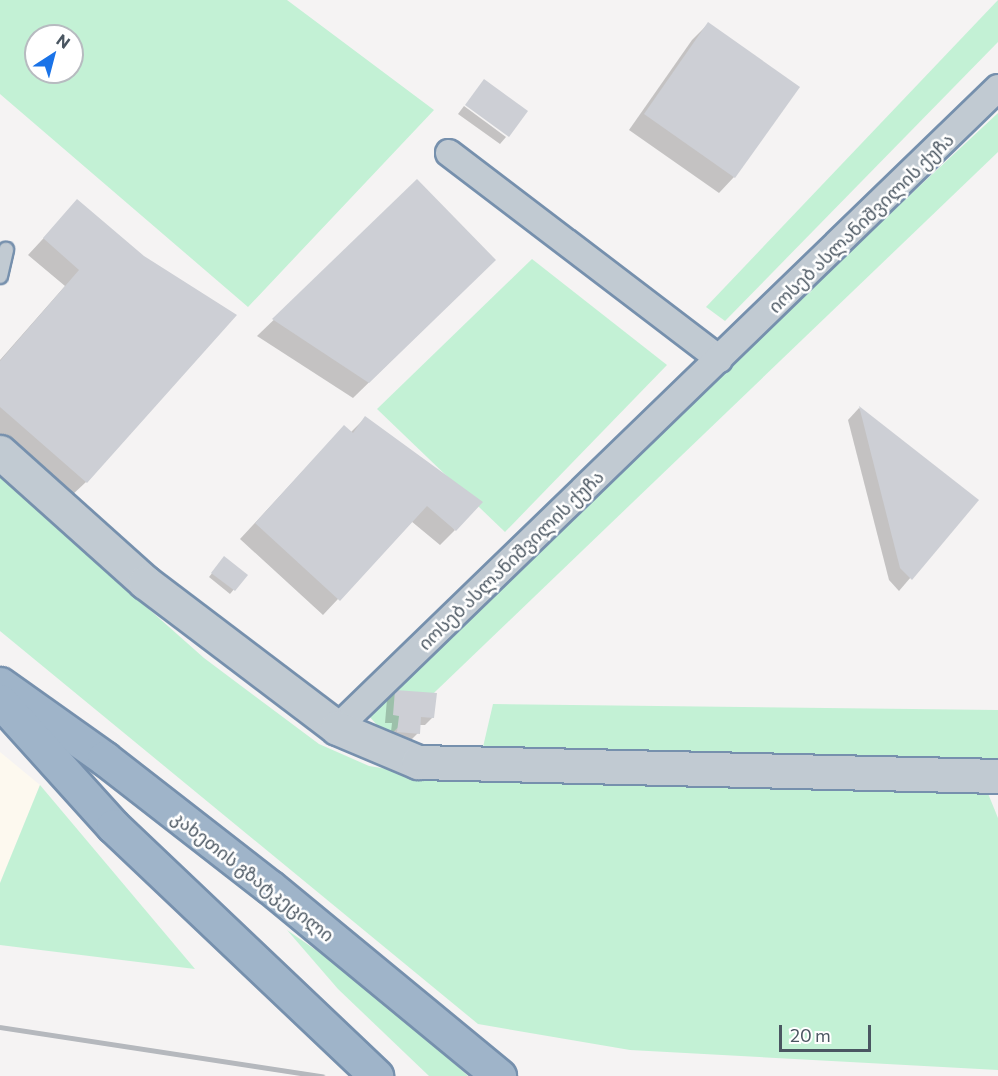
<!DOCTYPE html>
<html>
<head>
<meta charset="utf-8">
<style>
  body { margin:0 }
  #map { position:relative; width:998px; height:1076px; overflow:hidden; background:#f5f3f3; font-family:Commissioner,"Noto Sans Georgian",sans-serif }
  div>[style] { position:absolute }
  .commercial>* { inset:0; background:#fdf9ef }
  .green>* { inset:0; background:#c3f1d5 }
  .shadow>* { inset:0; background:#0003 }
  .building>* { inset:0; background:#cdcfd5 }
  .roads { filter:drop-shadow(2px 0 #7690ad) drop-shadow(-2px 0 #7690ad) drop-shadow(0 2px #7690ad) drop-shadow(0 -2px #7690ad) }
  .service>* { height:14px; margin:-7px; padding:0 7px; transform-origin:7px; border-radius:7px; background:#c1cad2 }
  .minor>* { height:26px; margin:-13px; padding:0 13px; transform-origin:13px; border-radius:13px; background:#c1cad2 }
  .tertiary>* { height:33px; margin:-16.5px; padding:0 16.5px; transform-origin:16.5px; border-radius:16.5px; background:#c1cad2 }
  .trunk>* { height:33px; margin:-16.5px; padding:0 16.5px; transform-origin:16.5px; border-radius:16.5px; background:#9fb4c9 }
  .rail>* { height:4.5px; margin:-2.25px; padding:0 2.25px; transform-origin:2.25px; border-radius:2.25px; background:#b5b8bd }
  span { translate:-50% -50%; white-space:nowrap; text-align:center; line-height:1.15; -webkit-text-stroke:5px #fff; paint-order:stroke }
  .street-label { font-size:18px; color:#4a5661 }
  .north { position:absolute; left:24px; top:24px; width:60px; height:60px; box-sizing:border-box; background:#fff; border:2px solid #b7bbc0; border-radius:50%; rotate:36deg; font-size:16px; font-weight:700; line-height:24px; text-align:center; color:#4a5661 }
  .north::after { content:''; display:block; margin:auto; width:21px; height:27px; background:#1a73e8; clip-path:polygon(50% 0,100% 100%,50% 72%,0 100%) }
  .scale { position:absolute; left:779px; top:1025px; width:92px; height:27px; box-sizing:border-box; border:3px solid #4a5661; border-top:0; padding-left:8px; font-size:18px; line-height:21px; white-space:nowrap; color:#4a5661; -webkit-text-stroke:4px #fff; paint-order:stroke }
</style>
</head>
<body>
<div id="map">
  <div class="commercial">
    <div style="clip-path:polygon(0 752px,40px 785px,0 883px)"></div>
  </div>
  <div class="green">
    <div style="clip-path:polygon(evenodd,0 0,287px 0,434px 110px,248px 307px,0 94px,0 0,36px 36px,72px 36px,72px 72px,36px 72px,36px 36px)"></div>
    <div style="clip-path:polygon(998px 0,998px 42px,725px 321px,706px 307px)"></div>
    <div style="clip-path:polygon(998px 113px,998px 152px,388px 737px,367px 714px,739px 354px)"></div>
    <div style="clip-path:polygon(532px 259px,667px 365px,505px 532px,377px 409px)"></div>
    <div style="clip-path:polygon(0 477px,204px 658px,319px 744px,369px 766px,430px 776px,987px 791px,998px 818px,998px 1070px,630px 1050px,478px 1024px,0 631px)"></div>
    <div style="clip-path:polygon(493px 704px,998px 710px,998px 763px,483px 747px)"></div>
    <div style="clip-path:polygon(40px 785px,195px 969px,0 945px,0 883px)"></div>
    <div style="clip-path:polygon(287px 930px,372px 989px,468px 1076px,429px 1076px,338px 989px)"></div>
  </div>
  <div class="shadow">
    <div style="clip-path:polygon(708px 24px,734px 177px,719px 193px,629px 130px,692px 40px)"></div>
    <div style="clip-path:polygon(464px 106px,506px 137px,500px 144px,458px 114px)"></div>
    <div style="clip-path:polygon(417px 182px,478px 276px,353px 398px,257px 336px)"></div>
    <div style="clip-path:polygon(78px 201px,86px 482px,70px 497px,0 436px,0 360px,65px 286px,28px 255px)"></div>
    <div style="clip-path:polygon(859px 408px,977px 500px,899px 591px,889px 580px,848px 420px)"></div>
    <div style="clip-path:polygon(365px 418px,455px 530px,440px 545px,411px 521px,323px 615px,240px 539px,329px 443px,350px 433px)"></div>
    <div style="clip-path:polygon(221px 562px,246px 575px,230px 594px,209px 577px)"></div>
    <div style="clip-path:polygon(395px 691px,433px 717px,425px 725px,419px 725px,418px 733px,410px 741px,390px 740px,392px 723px,385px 723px,387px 699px)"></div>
  </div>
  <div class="building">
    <div style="clip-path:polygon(708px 22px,800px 87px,735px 178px,644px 114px)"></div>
    <div style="clip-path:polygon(484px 79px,528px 111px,509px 137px,465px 105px)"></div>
    <div style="clip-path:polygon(417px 179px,496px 260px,369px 383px,272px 319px)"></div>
    <div style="clip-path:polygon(77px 199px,144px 256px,237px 315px,87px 483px,0 407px,0 361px,79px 270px,43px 238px)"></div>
    <div style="clip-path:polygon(859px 406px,979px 500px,912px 580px,900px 568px)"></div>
    <div style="clip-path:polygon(365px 416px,483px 502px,456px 531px,427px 506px,340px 601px,255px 523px,344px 425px,353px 433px)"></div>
    <div style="clip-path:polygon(224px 556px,248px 575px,235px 591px,211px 573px)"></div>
    <div style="clip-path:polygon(395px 690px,437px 693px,434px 718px,421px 717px,420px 734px,397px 732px,399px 716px,393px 715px)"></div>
  </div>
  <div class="roads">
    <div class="service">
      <div style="left:0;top:276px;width:27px;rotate:-77deg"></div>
    </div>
    <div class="minor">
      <div style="left:449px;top:153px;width:340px;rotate:37.3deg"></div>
      <div style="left:337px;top:728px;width:920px;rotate:-44.08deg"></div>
    </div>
    <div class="tertiary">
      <div style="left:0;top:452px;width:195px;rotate:41.9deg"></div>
      <div style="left:145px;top:582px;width:241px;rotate:37.2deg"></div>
      <div style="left:337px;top:728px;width:88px;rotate:22.8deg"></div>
      <div style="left:418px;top:762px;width:580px;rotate:1.38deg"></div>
    </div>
    <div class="trunk">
      <div style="left:0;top:684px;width:128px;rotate:35.4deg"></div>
      <div style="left:104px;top:758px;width:210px;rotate:37.9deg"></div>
      <div style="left:270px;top:887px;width:297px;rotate:39.5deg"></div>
      <div style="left:0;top:701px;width:169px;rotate:47.9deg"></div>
      <div style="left:113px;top:826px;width:363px;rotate:43.5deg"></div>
    </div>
  </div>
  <div class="rail">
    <div style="left:0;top:1027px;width:326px;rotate:8.7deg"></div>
  </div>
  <div class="street-label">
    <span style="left:861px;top:223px;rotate:-44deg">იოსებ ასლანიშვილის ქუჩა</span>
    <span style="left:511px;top:560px;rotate:-44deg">იოსებ ასლანიშვილის ქუჩა</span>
    <span style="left:253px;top:876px;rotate:38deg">კახეთის გზატკეცილი</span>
  </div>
  <div class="north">N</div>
  <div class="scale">20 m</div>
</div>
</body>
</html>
